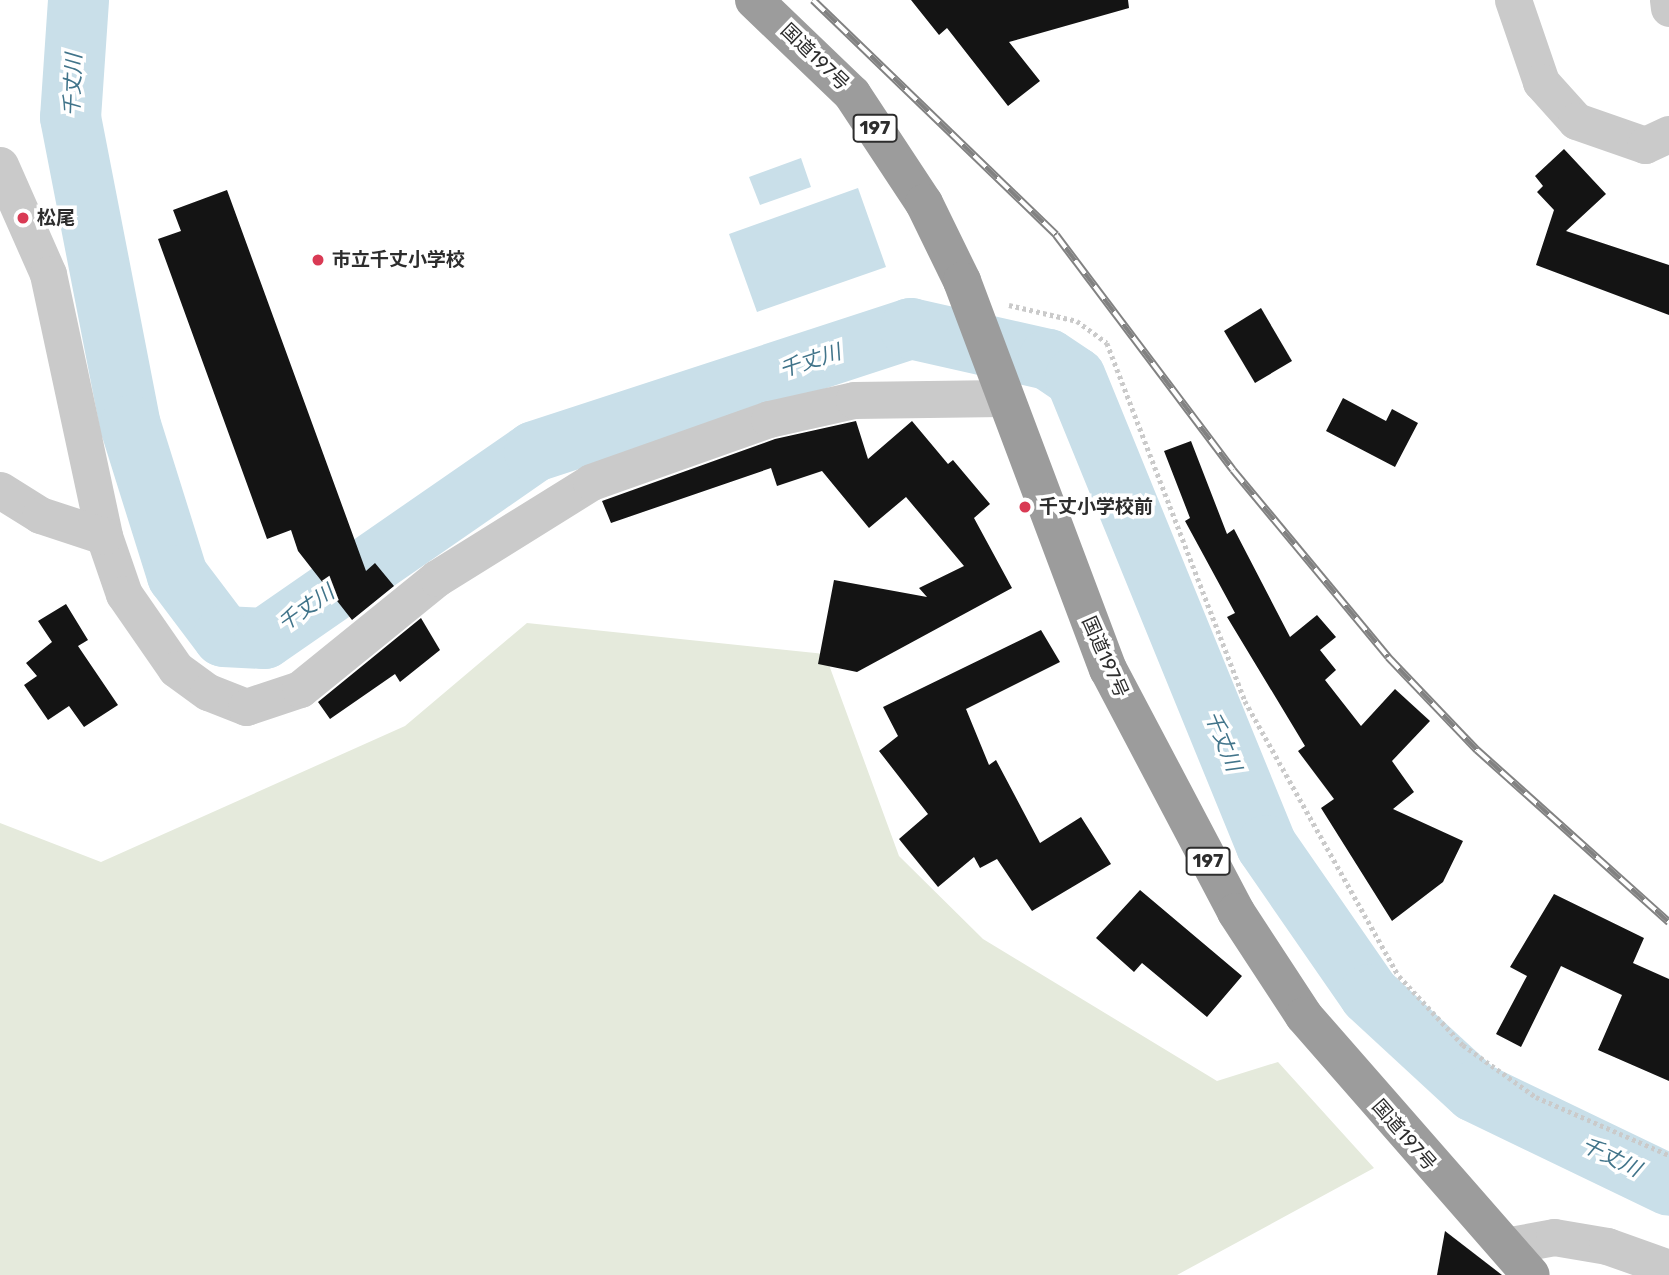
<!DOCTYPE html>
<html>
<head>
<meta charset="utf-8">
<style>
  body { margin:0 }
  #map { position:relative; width:1669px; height:1275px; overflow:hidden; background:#fff; font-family:Rubik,"Noto Sans JP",sans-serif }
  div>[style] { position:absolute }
  .green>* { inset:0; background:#e5eadc }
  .water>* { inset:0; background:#c9dfe9 }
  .river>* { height:61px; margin:-30.5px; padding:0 30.5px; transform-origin:30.5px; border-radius:30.5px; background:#c9dfe9 }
  .building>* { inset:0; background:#141414 }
  .path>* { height:4.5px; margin-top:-2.25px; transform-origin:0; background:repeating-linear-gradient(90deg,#cacaca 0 3.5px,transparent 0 7px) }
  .minor>* { height:37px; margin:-18.5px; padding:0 18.5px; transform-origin:18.5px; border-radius:18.5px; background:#cacaca }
  .trunk>* { height:38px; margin:-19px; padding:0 19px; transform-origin:19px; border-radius:19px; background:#9c9c9c }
  .rail>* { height:8px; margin-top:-4px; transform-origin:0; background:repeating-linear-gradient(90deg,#fff 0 16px,#828282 0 32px); box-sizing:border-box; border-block:2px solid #828282 }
  .dots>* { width:19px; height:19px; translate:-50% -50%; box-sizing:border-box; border:4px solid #fff; border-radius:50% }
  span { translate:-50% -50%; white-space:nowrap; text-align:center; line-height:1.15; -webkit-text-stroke:7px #fff; paint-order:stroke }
  .shield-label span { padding:2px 5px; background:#fff; border:2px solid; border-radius:5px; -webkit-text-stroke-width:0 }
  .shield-label { font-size:18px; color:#2d2d2d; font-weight:700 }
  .street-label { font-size:19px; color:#2d2d2d }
  .poi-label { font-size:19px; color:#2d2d2d; font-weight:700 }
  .left { translate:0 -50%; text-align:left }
  .water-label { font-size:21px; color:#41748a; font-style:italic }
</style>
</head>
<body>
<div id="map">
  <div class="green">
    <div style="clip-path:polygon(527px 623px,825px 654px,899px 856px,983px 939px,1217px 1081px,1278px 1062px,1374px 1168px,1177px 1275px,0 1275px,0 823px,101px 862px,405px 726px)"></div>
  </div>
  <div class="water">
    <div style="clip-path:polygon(801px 158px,811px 187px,760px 205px,749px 177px)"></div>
    <div style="clip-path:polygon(858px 188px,886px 267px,757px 312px,729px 234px)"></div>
  </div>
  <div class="river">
    <div style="left:78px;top:0;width:117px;rotate:93.9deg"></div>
    <div style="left:70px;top:117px;width:314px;rotate:79deg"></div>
    <div style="left:130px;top:425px;width:157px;rotate:72.6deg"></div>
    <div style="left:177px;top:575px;width:76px;rotate:53deg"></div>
    <div style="left:223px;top:636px;width:41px;rotate:2.8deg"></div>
    <div style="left:264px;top:638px;width:328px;rotate:-34.7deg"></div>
    <div style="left:534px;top:451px;width:396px;rotate:-18.1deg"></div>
    <div style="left:910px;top:328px;width:141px;rotate:12.7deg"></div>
    <div style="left:1048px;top:359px;width:32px;rotate:34deg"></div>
    <div style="left:1075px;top:377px;width:505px;rotate:67.8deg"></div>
    <div style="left:1266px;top:845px;width:181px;rotate:55.3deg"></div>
    <div style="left:1369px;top:994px;width:143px;rotate:42.7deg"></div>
    <div style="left:1474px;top:1091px;width:216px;rotate:25.7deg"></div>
  </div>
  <div class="building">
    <div style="clip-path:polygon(911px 0,1128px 0,1129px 8px,1009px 42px,1040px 81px,1008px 106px,947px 28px,939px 35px)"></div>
    <div style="clip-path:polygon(1564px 149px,1606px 194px,1566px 231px,1669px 265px,1669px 315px,1536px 265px,1554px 210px,1537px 192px,1543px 186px,1535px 176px)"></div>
    <div style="clip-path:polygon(227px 190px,366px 571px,375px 563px,394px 586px,352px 620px,298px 551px,291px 530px,267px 539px,158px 239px,181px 231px,173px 210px)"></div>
    <div style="clip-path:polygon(1261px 308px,1292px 361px,1255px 383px,1224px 331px)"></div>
    <div style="clip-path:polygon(1343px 398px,1386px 421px,1392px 409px,1418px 423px,1395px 467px,1326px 431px)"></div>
    <div style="clip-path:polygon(856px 421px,868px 459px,912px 421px,948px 464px,953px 460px,990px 504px,974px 518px,1012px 588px,857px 672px,818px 664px,834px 580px,927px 597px,919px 588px,964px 566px,906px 497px,869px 528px,822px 471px,777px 486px,771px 468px,611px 523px,602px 501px,775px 439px)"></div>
    <div style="clip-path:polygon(1191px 441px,1227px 534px,1234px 529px,1290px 637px,1317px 615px,1336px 637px,1320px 650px,1336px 670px,1325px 680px,1361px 726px,1395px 689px,1430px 721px,1392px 761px,1414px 792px,1393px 809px,1463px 841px,1443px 882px,1392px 921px,1321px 808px,1334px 799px,1298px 751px,1305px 746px,1227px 617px,1235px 613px,1185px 521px,1190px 518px,1164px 451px)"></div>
    <div style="clip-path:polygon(66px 604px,88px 640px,78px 646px,118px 705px,84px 727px,69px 706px,48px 720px,24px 685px,37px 676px,26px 663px,52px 642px,38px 621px)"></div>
    <div style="clip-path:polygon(421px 618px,440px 650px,400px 682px,395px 674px,330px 719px,318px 702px)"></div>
    <div style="clip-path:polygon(1041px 630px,1060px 662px,966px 709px,989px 765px,996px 760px,1040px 843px,1081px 817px,1111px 864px,1032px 911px,997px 859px,980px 868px,974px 857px,938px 887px,899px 839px,928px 814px,879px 751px,898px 736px,883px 707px)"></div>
    <div style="clip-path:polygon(1140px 890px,1242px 976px,1207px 1017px,1142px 963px,1134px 972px,1096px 938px)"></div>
    <div style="clip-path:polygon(1554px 894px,1644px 938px,1633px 963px,1669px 979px,1669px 1081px,1598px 1050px,1622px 995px,1561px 966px,1521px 1047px,1496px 1034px,1527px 976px,1510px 967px)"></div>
    <div style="clip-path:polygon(1445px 1231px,1502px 1275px,1437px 1275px)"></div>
  </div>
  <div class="path">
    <div style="left:1009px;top:305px;width:70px;rotate:13.2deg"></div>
    <div style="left:1077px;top:321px;width:37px;rotate:36deg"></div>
    <div style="left:1107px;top:343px;width:384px;rotate:68.9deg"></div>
    <div style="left:1245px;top:701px;width:315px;rotate:60.8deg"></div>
    <div style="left:1399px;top:976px;width:94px;rotate:47.2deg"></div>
    <div style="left:1463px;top:1045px;width:90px;rotate:35.5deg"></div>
    <div style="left:1536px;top:1097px;width:145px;rotate:23.6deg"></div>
  </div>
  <div class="minor">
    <div style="left:1513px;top:0;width:87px;rotate:71.1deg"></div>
    <div style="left:1541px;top:82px;width:52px;rotate:48.1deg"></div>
    <div style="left:1576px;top:121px;width:73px;rotate:19.2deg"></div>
    <div style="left:1645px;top:145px;width:26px;rotate:-25deg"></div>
    <div style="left:1668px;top:0;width:8px;rotate:83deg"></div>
    <div style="left:0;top:165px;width:119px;rotate:66.2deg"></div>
    <div style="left:48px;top:274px;width:268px;rotate:77.9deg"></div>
    <div style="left:104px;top:536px;width:61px;rotate:71deg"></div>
    <div style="left:124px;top:594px;width:91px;rotate:55.3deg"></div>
    <div style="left:176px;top:669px;width:39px;rotate:36deg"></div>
    <div style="left:208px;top:692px;width:41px;rotate:21.5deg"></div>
    <div style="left:246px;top:707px;width:57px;rotate:-18.4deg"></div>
    <div style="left:300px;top:689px;width:176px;rotate:-39deg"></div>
    <div style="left:437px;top:578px;width:181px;rotate:-31.9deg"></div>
    <div style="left:591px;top:482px;width:189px;rotate:-19.5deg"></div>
    <div style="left:769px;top:419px;width:87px;rotate:-12.6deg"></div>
    <div style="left:854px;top:400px;width:148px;rotate:-0.8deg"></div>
    <div style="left:0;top:490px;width:47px;rotate:32deg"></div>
    <div style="left:40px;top:515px;width:67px;rotate:18.2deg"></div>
    <div style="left:1505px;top:1246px;width:50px;rotate:-10.4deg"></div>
    <div style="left:1554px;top:1237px;width:54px;rotate:9.6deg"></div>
    <div style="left:1607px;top:1246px;width:66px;rotate:19.5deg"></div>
  </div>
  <div class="trunk">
    <div style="left:754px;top:0;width:136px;rotate:43.8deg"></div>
    <div style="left:852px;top:94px;width:131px;rotate:56.6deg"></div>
    <div style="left:924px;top:203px;width:87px;rotate:64deg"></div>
    <div style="left:962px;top:281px;width:415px;rotate:69.4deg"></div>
    <div style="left:1108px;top:669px;width:275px;rotate:62.2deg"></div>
    <div style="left:1236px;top:912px;width:124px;rotate:56.8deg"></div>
    <div style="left:1304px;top:1016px;width:344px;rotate:48.8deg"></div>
  </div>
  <div class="rail">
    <div style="left:813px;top:0;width:338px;rotate:44deg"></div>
    <div style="left:1056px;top:235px;width:294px;rotate:53deg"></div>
    <div style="left:1233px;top:470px;width:243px;rotate:50.3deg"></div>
    <div style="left:1388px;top:657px;width:129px;rotate:46.3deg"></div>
    <div style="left:1477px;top:750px;width:258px;rotate:41.9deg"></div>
  </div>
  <div class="dots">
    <div style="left:23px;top:218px;background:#d93a54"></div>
    <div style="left:318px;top:260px;background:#d93a54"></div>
    <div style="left:1025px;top:507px;background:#d93a54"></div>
  </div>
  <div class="shield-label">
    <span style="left:875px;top:128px">197</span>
    <span style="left:1208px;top:861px">197</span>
  </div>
  <div class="street-label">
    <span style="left:815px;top:57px;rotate:44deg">国道197号</span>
    <span style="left:1105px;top:657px;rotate:66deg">国道197号</span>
    <span style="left:1404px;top:1135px;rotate:49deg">国道197号</span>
  </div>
  <div class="poi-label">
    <span class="left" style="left:37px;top:218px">松尾</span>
    <span class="left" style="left:332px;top:260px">市立千丈小学校</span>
    <span class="left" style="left:1039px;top:507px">千丈小学校前</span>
  </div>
  <div class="water-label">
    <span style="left:73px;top:85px;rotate:-88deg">千丈川</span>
    <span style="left:810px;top:361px;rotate:-18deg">千丈川</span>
    <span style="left:306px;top:608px;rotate:-35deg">千丈川</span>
    <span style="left:1223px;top:741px;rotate:68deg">千丈川</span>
    <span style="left:1611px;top:1157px;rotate:26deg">千丈川</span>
  </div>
</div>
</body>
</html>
